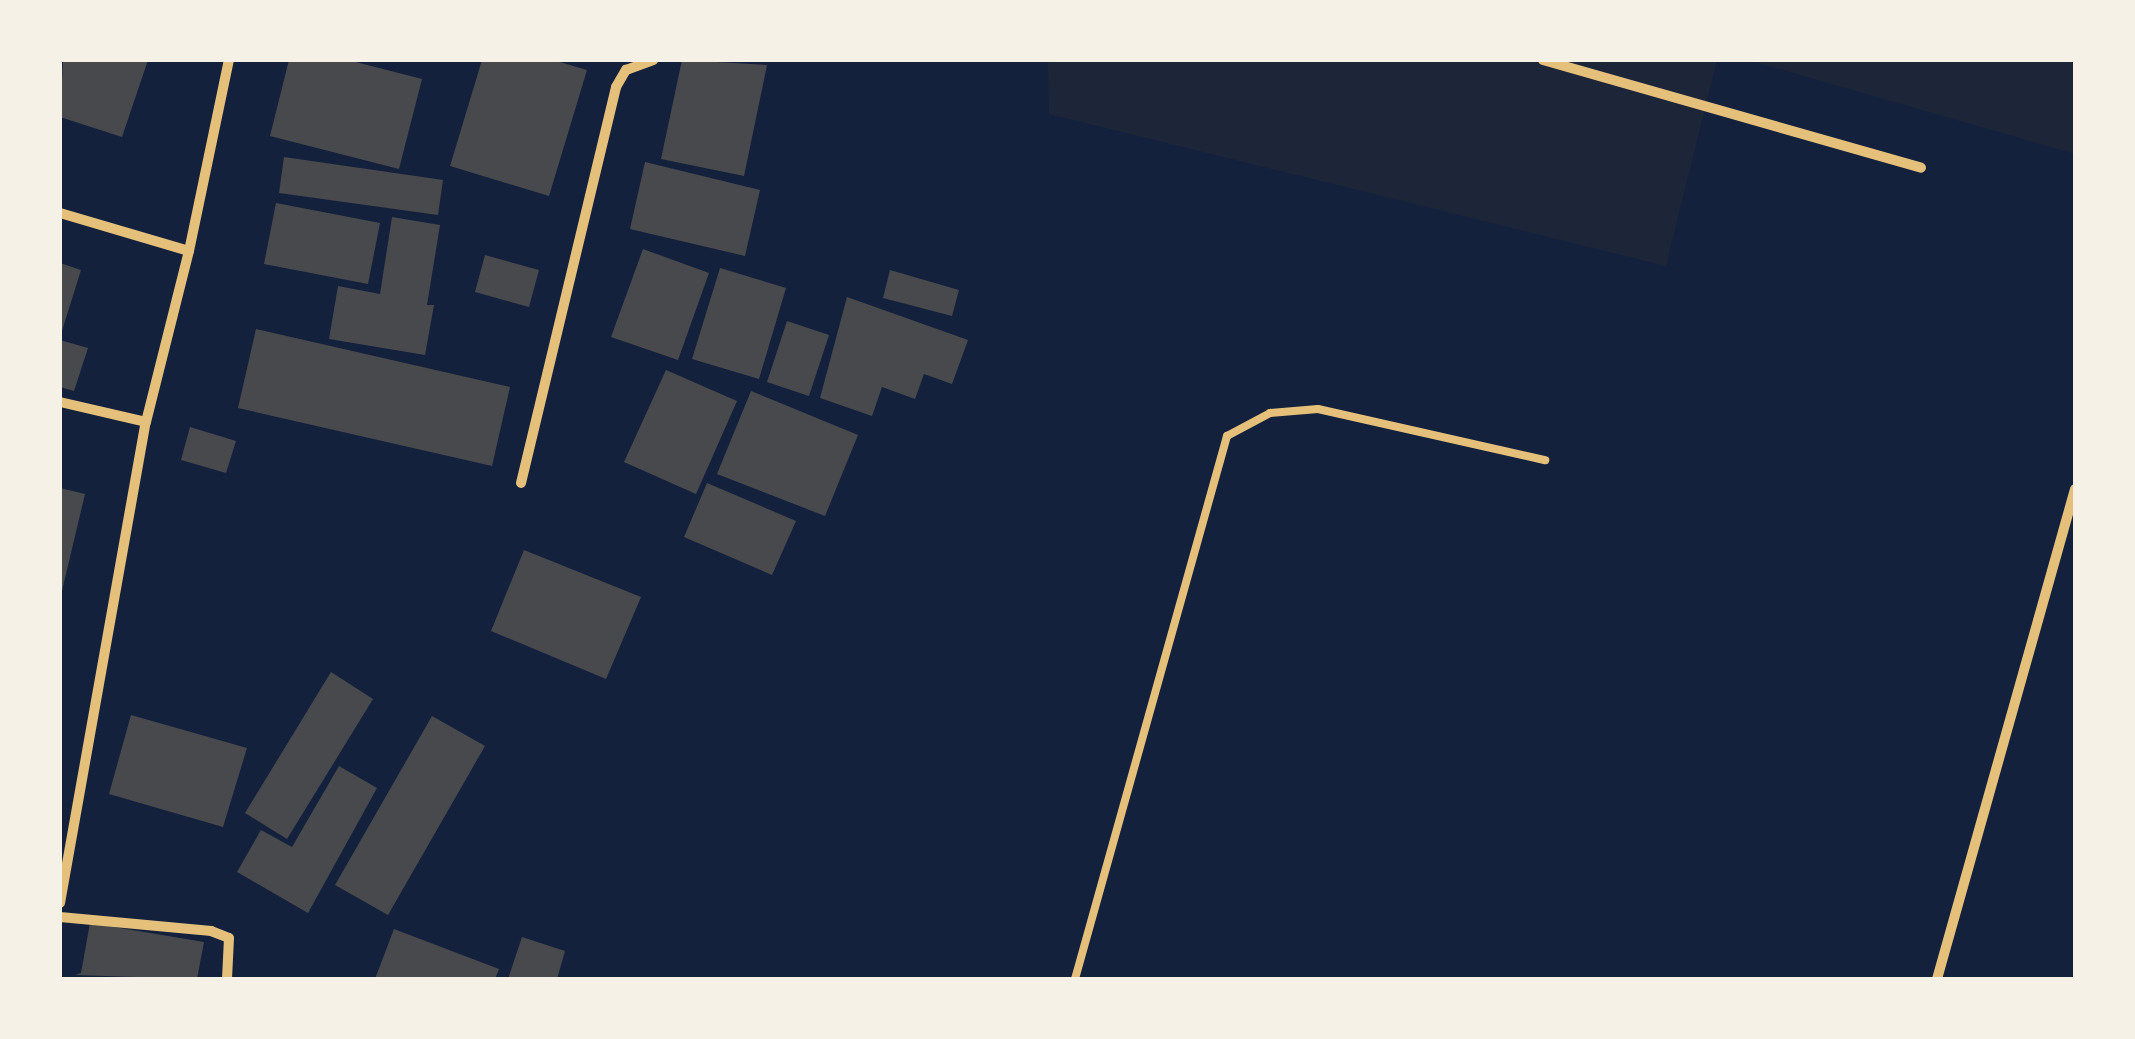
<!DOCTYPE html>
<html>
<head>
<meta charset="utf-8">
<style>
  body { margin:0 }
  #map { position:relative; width:2135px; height:1039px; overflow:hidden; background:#14213d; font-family:"Open Sans",sans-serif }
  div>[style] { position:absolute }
  .green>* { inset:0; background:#1d2539 }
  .building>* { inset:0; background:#48494c }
  .service>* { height:8px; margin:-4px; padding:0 4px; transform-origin:4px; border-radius:4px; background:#e5c07b }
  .minor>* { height:10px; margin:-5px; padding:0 5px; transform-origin:5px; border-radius:5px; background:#e5c07b }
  span { translate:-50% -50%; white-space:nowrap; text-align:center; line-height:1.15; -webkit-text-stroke:8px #f6f1e7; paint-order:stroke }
  .frame { position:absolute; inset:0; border:62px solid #f6f1e7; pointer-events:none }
</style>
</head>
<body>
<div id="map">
  <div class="green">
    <div style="clip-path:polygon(1048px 60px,1717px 60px,1666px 266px,1049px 114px)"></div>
    <div style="clip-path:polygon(1748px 60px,2075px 60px,2075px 154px)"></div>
  </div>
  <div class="building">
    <div style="clip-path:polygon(63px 60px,148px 60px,122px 137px,60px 117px)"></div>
    <div style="clip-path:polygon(289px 60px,348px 60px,422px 79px,399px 169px,270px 136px)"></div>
    <div style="clip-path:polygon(482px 60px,553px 60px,587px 70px,549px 196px,450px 166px)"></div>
    <div style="clip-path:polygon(682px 60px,767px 65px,744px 176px,661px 159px)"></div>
    <div style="clip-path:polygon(284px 157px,443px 180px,438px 215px,279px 193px)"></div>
    <div style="clip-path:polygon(645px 162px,760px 190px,745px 256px,630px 229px)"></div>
    <div style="clip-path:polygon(276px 203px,380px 223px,368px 284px,264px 264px)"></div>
    <div style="clip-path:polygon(392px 217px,440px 225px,427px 305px,434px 305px,425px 355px,329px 339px,338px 286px,380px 294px)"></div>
    <div style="clip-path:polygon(643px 249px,709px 273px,678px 360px,611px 337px)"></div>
    <div style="clip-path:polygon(485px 255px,539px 270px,529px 307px,475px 292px)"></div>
    <div style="clip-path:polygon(60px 263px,81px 270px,61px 334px,60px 334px)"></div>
    <div style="clip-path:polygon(720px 268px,786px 288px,759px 379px,692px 359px)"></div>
    <div style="clip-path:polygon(890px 270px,959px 290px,952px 316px,883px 298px)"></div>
    <div style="clip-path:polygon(847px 297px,968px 340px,952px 384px,924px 374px,915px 399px,882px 387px,872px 416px,820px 398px)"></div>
    <div style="clip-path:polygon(787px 321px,829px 335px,809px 396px,767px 382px)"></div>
    <div style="clip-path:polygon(256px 329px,510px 387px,492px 466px,238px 408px)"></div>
    <div style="clip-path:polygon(60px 340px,88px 348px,74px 391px,60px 387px)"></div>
    <div style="clip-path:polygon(666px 370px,737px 401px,696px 494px,624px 462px)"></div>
    <div style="clip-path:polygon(751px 391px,858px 435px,825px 516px,717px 474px)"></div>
    <div style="clip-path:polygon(190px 427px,236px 441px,226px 473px,181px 460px)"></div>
    <div style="clip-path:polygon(707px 483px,796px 521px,772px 575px,684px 537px)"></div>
    <div style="clip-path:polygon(60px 488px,85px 494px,61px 595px,60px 595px)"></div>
    <div style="clip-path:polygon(524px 550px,641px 597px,606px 679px,491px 631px)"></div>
    <div style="clip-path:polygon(331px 672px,373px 699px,287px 839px,245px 813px)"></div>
    <div style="clip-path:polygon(131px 715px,247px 748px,223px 827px,109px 794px)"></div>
    <div style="clip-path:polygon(432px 716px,485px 746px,388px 915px,335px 885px)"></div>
    <div style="clip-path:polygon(339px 766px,377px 788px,308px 913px,237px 872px,261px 830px,292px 847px)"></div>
    <div style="clip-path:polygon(90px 923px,204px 942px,197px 979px,75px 975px,81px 973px)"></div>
    <div style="clip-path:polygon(394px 929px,499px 969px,495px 979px,375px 979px)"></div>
    <div style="clip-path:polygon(522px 937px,565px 951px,557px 979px,508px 979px)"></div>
  </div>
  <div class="service">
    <div style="left:1075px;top:979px;width:564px;rotate:-74.36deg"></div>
    <div style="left:1227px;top:436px;width:49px;rotate:-28.1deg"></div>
    <div style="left:1270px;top:413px;width:48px;rotate:-4.8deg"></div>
    <div style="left:1318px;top:409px;width:233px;rotate:12.7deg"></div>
  </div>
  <div class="minor">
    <div style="left:1543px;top:60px;width:393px;rotate:15.9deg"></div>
    <div style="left:60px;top:213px;width:134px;rotate:16.4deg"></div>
    <div style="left:60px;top:402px;width:88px;rotate:13.1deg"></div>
    <div style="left:521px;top:483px;width:407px;rotate:-76.5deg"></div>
    <div style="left:616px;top:87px;width:20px;rotate:-60deg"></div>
    <div style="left:626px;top:70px;width:29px;rotate:-20deg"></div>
    <div style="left:60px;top:903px;width:489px;rotate:-79.9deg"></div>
    <div style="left:146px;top:422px;width:176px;rotate:-75.9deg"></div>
    <div style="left:189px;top:251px;width:195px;rotate:-78.2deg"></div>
    <div style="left:60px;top:917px;width:152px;rotate:5.3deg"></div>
    <div style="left:211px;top:931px;width:19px;rotate:21deg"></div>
    <div style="left:229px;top:938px;width:41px;rotate:92.8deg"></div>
    <div style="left:1937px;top:979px;width:509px;rotate:-74.27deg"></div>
  </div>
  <div class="frame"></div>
</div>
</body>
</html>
